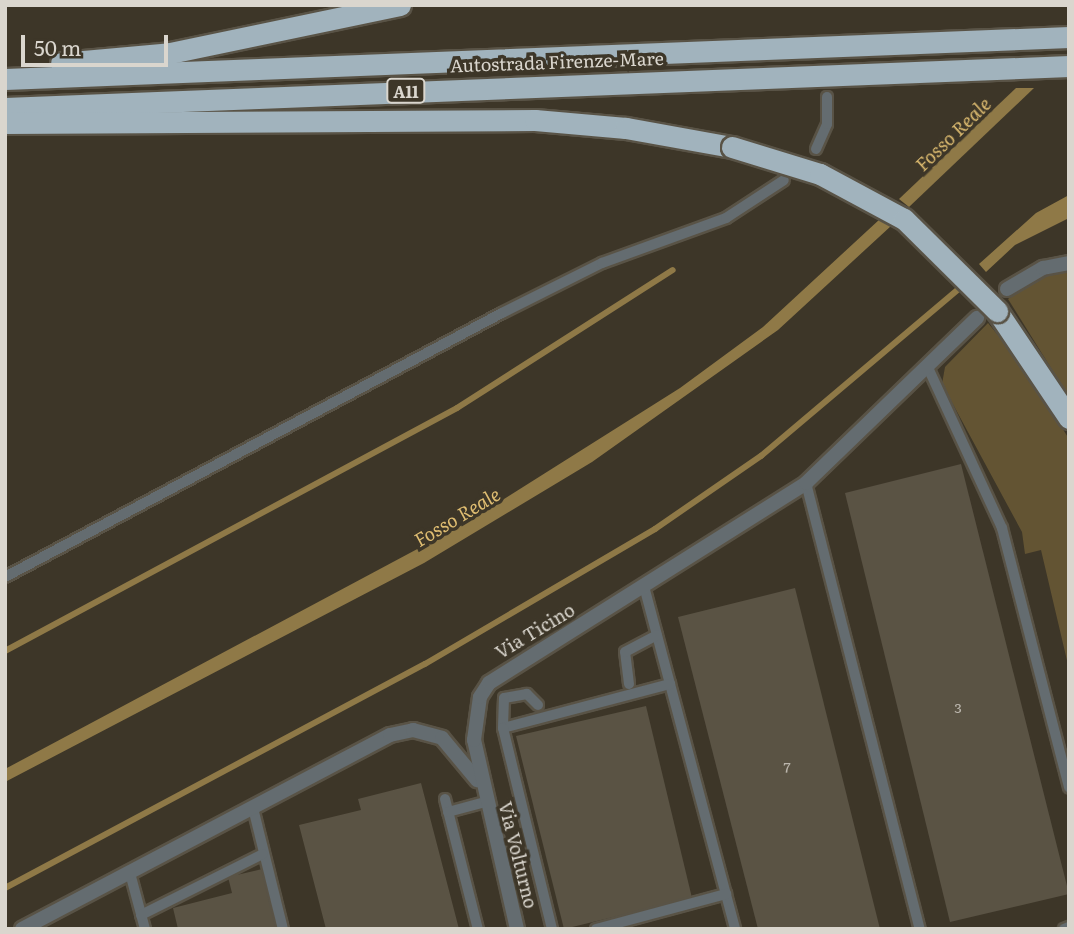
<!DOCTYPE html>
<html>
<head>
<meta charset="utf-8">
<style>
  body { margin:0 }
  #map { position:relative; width:1074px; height:934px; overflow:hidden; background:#3d3628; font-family:Literata,serif }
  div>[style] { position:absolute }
  .green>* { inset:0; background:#635433 }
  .water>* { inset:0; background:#8f7947 }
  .stream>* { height:6px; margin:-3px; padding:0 3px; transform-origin:3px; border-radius:3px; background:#8f7947 }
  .building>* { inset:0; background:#5a5344 }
  .roads { filter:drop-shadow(2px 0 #595346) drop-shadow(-2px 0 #595346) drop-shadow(0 2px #595346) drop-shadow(0 -2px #595346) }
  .service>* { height:10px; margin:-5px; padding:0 5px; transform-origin:5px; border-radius:5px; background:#646c70 }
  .minor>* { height:14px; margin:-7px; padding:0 7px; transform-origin:7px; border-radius:7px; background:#646c70 }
  .motorway>* { height:21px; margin:-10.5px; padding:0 10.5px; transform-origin:10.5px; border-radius:10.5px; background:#a1b3bd }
  .bridges { filter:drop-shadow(2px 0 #595346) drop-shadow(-2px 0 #595346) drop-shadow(0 2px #595346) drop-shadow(0 -2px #595346) }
  .motorway-bridge>* { height:21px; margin:-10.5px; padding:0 10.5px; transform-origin:10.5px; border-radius:10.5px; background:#a1b3bd }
  span { translate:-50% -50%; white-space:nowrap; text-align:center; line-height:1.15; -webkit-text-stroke:7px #3d3628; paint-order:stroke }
  .number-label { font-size:14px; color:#bab5ac }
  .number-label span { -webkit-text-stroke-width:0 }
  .shield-label span { padding:2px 5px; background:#3d3628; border:2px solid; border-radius:5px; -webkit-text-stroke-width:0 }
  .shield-label { font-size:16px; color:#dad6ce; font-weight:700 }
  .street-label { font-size:18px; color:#dad6ce }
  .water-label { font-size:19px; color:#dfbd71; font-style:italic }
  .frame { position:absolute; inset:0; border:7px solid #dad6ce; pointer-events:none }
  .scale { position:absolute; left:21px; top:35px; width:147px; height:32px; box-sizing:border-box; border:4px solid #dad6ce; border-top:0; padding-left:9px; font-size:21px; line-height:24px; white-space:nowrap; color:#dad6ce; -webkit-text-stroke:5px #3d3628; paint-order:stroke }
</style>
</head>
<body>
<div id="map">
  <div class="green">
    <div style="clip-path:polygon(1069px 271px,1069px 397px,1008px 299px,1036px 278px)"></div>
    <div style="clip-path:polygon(988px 323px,1025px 368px,1069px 439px,1069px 669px,1041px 550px,1025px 554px,1022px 532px,942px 384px,945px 367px)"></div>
  </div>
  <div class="water">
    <div style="clip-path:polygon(1016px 88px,1034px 88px,909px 207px,899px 199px)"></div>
    <div style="clip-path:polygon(1069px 195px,1069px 218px,1015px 245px,986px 272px,979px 264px,1036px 213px)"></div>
    <div style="clip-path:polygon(880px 219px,891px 226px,778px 330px,592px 462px,424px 563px,5px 782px,5px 769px,466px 523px,680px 388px,763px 327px)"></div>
  </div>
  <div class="stream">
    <div style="left:5px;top:651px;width:513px;rotate:-28.26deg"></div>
    <div style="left:457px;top:408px;width:256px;rotate:-32.6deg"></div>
    <div style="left:5px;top:888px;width:476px;rotate:-28.1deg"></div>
    <div style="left:425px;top:664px;width:267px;rotate:-30.4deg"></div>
    <div style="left:655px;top:529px;width:129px;rotate:-34.6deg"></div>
    <div style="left:761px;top:456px;width:262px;rotate:-40.2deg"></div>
  </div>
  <div class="building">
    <div style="clip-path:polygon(961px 464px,1069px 894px,950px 922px,845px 493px)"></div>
    <div style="clip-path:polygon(795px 588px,880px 929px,758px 929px,678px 617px)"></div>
    <div style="clip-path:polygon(646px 706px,692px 898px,564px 929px,516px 736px)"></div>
    <div style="clip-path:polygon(421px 783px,459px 929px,326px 929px,299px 825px,361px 810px,358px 799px)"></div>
    <div style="clip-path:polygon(262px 869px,277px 929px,178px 929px,173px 908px,232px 893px,228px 877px)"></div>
  </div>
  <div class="roads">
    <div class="service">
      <div style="left:816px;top:149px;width:27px;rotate:-66deg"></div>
      <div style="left:827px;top:124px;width:27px;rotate:-90deg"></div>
      <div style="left:929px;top:370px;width:174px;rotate:65.2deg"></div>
      <div style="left:1002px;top:528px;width:268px;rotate:75.5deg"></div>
      <div style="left:806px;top:483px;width:460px;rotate:75.7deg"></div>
      <div style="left:5px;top:577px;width:563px;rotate:-27.98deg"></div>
      <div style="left:502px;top:313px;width:112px;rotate:-26.6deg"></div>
      <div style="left:602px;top:263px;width:132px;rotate:-19.9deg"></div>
      <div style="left:726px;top:218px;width:69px;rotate:-33.2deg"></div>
      <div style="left:645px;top:590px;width:351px;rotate:75.1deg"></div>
      <div style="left:629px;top:684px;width:32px;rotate:-97deg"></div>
      <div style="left:625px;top:652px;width:36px;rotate:-28deg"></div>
      <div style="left:538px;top:705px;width:16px;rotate:-135deg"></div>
      <div style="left:527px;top:694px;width:23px;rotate:170deg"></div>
      <div style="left:504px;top:698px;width:30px;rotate:92deg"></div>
      <div style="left:503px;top:728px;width:173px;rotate:-14.8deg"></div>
      <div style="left:503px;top:728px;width:207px;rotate:76.3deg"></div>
      <div style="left:445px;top:799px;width:134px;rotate:75.8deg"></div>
      <div style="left:253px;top:808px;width:125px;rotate:76.1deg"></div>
      <div style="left:448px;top:812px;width:38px;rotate:-15deg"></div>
      <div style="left:130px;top:873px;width:58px;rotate:75deg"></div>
      <div style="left:141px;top:915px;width:136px;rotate:-26.6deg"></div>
      <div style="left:596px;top:929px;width:135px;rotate:-15.1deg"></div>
      <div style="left:1064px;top:929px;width:5px;rotate:-22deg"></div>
    </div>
    <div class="minor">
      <div style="left:1007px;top:289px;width:42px;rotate:-30.3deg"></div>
      <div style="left:1043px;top:268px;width:26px;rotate:-11deg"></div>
      <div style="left:22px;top:929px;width:416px;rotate:-27.8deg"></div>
      <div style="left:390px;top:735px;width:24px;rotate:-12deg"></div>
      <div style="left:413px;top:730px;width:30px;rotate:15deg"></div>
      <div style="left:442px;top:738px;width:55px;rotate:50.2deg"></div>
      <div style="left:517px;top:929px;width:194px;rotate:-102.8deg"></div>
      <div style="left:474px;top:740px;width:43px;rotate:-82.1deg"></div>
      <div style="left:480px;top:697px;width:17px;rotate:-57deg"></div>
      <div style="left:489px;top:683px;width:375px;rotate:-32.2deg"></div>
      <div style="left:806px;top:483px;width:238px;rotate:-44deg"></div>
    </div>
    <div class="motorway">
      <div style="left:61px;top:63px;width:109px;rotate:-5.2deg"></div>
      <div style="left:170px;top:53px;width:235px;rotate:-11.8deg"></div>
      <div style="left:5px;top:79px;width:1065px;rotate:-2.26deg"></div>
      <div style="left:5px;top:108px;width:1065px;rotate:-2.26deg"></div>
      <div style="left:5px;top:123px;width:530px;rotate:-0.32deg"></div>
      <div style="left:535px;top:120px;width:91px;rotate:5deg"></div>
      <div style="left:626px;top:128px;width:108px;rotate:10.2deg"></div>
      <div style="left:997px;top:311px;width:129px;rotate:56.1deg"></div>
    </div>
  </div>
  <div class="bridges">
    <div class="motorway-bridge">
      <div style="left:732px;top:147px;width:92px;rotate:17.1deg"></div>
      <div style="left:820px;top:174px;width:95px;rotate:28.2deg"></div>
      <div style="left:904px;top:219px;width:131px;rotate:44.7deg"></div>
    </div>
  </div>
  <div class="number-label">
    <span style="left:958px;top:707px">3</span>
    <span style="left:787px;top:766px">7</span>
  </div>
  <div class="shield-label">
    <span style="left:406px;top:91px">A11</span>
  </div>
  <div class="street-label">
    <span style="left:557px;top:62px;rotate:-2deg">Autostrada Firenze-Mare</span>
    <span style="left:535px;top:631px;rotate:-31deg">Via Ticino</span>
    <span style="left:518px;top:855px;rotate:76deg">Via Volturno</span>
  </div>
  <div class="water-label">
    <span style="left:953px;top:134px;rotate:-44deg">Fosso Reale</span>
    <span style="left:457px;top:517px;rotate:-31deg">Fosso Reale</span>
  </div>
  <div class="frame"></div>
  <div class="scale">50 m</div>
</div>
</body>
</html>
